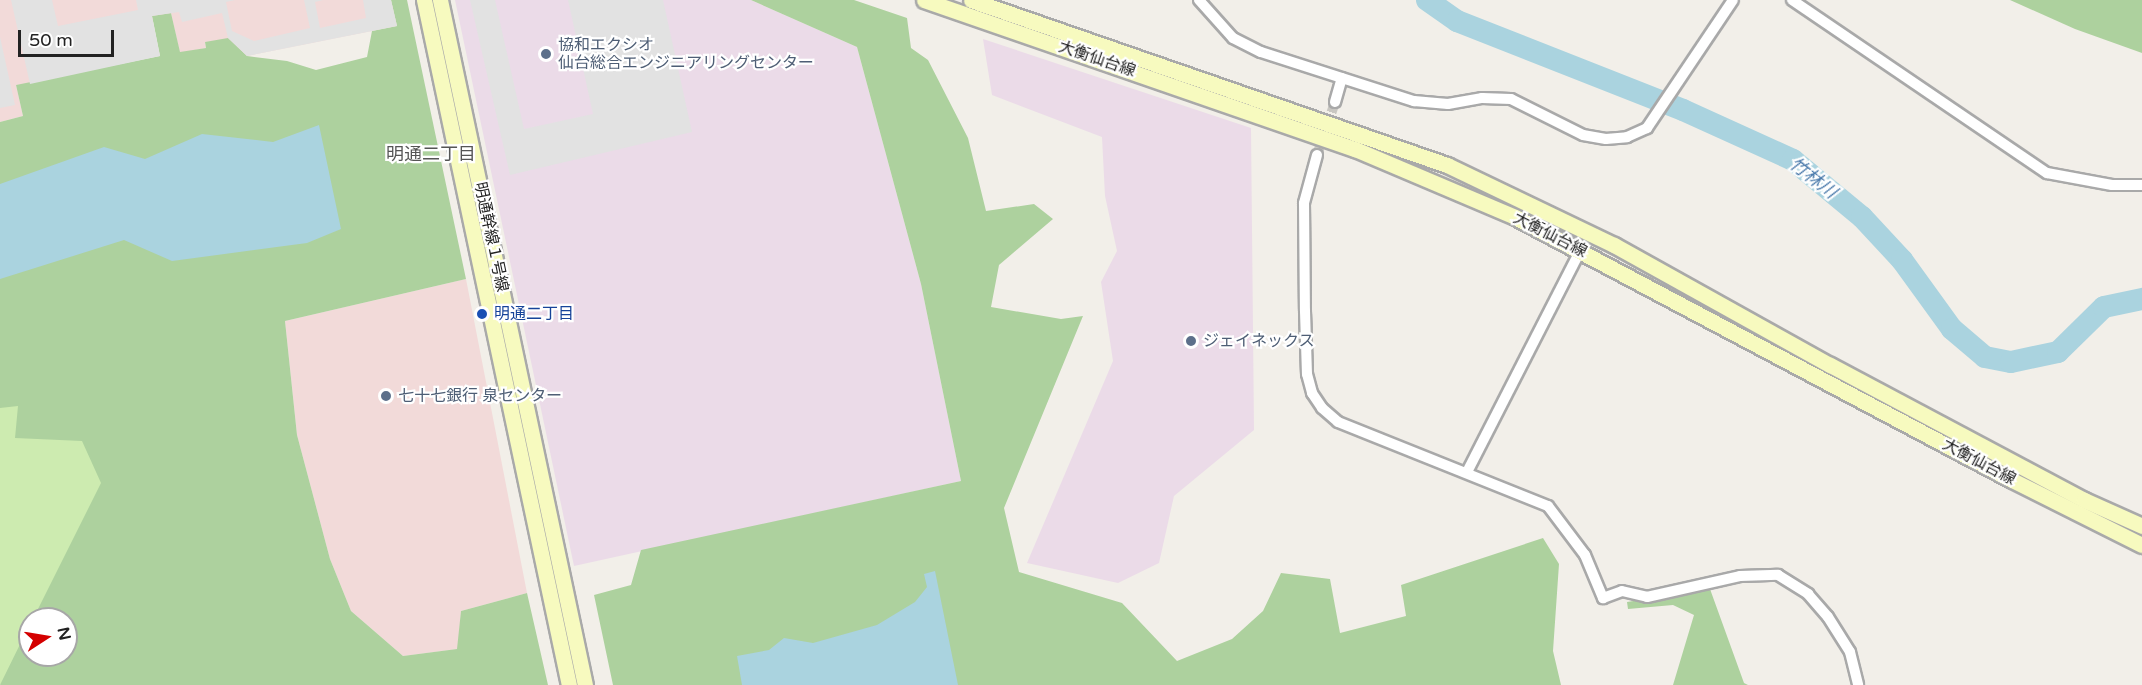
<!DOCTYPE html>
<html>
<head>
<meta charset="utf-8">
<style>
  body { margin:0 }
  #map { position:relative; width:2142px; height:685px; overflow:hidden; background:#f2efe9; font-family:"Varela Round","Noto Sans JP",sans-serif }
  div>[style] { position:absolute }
  .commercial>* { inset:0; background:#f2dad9 }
  .industrial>* { inset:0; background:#ebdbe8 }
  .grass>* { inset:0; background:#cdebb0 }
  .forest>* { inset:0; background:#add19e }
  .parking>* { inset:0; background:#e2e2e2 }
  .water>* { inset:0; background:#aad3df }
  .river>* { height:22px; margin:-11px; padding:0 11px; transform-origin:11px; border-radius:11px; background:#aad3df }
  .street-tunnel>* { height:10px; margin-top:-5px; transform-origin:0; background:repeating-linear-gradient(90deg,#c8c6c1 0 10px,transparent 0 15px) }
  .roads { filter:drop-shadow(2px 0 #a9a9a9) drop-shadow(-2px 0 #a9a9a9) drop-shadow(0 2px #a9a9a9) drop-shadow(0 -2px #a9a9a9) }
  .street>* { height:10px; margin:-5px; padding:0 5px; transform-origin:5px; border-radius:5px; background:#fff }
  .secondary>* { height:15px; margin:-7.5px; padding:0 7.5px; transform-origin:7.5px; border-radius:7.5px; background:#f7fabf }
  .dots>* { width:16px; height:16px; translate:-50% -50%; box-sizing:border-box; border:3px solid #fff; border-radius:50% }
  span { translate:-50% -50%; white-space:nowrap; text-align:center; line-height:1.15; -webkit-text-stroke:4.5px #fff; paint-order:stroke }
  .service-label { font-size:16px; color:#4e5e75 }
  .left { translate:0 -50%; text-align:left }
  .street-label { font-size:16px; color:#222 }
  .transit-label { font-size:16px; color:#164399 }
  .neighbourhood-label { font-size:18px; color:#555 }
  .water-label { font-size:18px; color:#4a7aab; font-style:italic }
  .north { position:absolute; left:18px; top:607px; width:60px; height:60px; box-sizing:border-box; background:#fff; border:2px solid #a7a7a7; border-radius:50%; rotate:78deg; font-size:16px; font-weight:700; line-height:24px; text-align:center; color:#222 }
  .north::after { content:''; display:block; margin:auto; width:21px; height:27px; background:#d40000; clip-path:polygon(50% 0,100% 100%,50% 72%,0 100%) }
  .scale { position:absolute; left:18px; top:30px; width:96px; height:27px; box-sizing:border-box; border:3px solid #222; border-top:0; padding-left:8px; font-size:18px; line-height:21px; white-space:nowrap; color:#222; -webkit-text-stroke:4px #fff; paint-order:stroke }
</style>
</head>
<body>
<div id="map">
  <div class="commercial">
    <div style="clip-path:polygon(0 0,391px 0,397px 26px,247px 56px,205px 42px,206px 48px,180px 53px,171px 13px,30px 84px,16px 85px,23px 116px,0 122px)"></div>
    <div style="clip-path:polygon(466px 279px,527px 593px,461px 611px,458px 649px,403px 656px,351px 611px,330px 559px,297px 435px,285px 321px)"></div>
  </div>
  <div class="industrial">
    <div style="clip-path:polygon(455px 0,751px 0,857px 47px,921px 284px,961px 481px,574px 566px)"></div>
    <div style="clip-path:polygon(983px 39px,1251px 128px,1254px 430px,1174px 496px,1159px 563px,1118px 583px,1027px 563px,1113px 361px,1101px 282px,1117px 251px,1105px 196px,1102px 137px,992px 95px)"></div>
  </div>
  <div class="grass">
    <div style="clip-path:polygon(0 345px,132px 483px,63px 619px,30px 619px,30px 655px,0 685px)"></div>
  </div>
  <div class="forest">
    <div style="clip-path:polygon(391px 0,407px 0,466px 279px,285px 321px,297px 435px,330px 559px,351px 611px,403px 656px,457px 649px,461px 611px,527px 593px,548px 685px,0 685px,30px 624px,30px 655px,66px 655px,66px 619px,33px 619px,101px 483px,82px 441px,15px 438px,18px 406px,0 408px,0 122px,23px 116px,16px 85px,160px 56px,152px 16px,171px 13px,180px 52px,206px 48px,205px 42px,228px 38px,247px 56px,287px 61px,316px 70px,367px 57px,372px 31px,397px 26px)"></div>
    <div style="clip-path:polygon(751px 0,854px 0,907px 18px,911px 48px,928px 60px,968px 138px,986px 211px,1034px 204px,1053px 219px,999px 265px,991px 307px,1061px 319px,1083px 316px,1004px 508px,1019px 572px,1122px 603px,1177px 661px,1232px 639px,1263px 611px,1281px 573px,1330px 579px,1340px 633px,1406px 616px,1401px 585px,1543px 538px,1559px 564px,1553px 651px,1561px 685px,613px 685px,594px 595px,631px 585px,641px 550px,961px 481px,921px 284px,857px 47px)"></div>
    <div style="clip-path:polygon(2010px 0,2142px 0,2142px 53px,2075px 29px)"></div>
    <div style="clip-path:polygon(1710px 589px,1744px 683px,1748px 685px,1673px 685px,1694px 615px,1673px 605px,1628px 609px,1627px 602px)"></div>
  </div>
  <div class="parking">
    <div style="clip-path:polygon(11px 0,52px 0,58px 26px,138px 10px,136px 0,235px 0,226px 2px,232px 31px,254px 41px,310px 28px,304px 0,323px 0,315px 2px,320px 28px,366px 18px,363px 0,391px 0,397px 26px,247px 56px,228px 38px,222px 13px,182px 22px,179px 12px,152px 16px,160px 56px,30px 84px)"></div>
    <div style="clip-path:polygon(470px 0,495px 0,524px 129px,593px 114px,568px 0,663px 0,692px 132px,510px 175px)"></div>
    <div style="clip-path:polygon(0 37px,15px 105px,0 108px)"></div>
  </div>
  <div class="water">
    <div style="clip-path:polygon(319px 125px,341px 229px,307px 243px,172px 261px,124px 240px,0 279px,0 184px,104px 147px,145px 159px,202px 134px,273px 142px)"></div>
    <div style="clip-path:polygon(935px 571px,958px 685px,742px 685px,737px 656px,769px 650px,784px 638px,813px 643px,877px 625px,915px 602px,927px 587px,924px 574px)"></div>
  </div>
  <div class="river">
    <div style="left:1427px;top:0;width:37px;rotate:35deg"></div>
    <div style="left:1457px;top:21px;width:243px;rotate:21.5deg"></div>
    <div style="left:1683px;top:110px;width:121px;rotate:24.4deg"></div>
    <div style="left:1793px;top:160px;width:89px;rotate:39.6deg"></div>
    <div style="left:1862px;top:217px;width:59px;rotate:47.1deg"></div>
    <div style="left:1902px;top:260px;width:85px;rotate:54.1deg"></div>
    <div style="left:1952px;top:329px;width:43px;rotate:40.3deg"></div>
    <div style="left:1985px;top:357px;width:26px;rotate:11deg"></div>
    <div style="left:2011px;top:362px;width:48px;rotate:-12deg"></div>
    <div style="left:2058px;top:352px;width:64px;rotate:-44.4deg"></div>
    <div style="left:2104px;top:307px;width:39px;rotate:-12deg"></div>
  </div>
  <div class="street-tunnel">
    <div style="left:1317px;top:155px;width:56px;rotate:-71.2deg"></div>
  </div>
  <div class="roads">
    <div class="street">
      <div style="left:1199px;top:0;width:51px;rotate:48.2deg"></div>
      <div style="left:1233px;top:38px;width:31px;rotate:27deg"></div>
      <div style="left:1261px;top:52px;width:161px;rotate:17.8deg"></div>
      <div style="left:1414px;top:101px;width:34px;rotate:5deg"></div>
      <div style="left:1448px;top:104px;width:35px;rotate:-10deg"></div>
      <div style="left:1482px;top:98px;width:29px;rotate:2deg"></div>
      <div style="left:1511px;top:99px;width:80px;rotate:26.6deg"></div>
      <div style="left:1583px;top:135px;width:23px;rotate:10deg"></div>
      <div style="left:1606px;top:139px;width:21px;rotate:-5deg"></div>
      <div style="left:1627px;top:137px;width:22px;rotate:-24deg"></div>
      <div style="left:1647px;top:128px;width:154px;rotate:-56.1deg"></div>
      <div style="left:1792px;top:0;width:308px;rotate:34.2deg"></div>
      <div style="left:2047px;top:173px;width:66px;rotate:10.5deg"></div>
      <div style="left:2112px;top:185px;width:30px"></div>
      <div style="left:1335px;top:102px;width:25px;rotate:-74deg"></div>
      <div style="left:1317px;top:155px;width:50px;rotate:105.2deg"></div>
      <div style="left:1304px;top:203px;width:108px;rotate:89.5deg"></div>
      <div style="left:1305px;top:311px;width:63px;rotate:88.2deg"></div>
      <div style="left:1307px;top:374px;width:20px;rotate:75deg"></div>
      <div style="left:1312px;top:393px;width:18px;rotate:56deg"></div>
      <div style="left:1322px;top:408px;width:21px;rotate:41deg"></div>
      <div style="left:1338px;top:422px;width:226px;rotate:21.8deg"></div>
      <div style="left:1548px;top:506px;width:61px;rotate:52.9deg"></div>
      <div style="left:1585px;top:555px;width:47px;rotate:67.3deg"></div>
      <div style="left:1603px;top:598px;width:20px;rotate:-20deg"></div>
      <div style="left:1622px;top:591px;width:26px;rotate:13deg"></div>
      <div style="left:1647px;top:597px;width:95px;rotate:-12.7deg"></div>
      <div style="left:1740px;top:576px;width:38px;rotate:-2deg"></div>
      <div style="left:1778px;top:575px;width:36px;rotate:32deg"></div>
      <div style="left:1808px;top:594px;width:30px;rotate:49deg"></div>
      <div style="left:1828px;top:617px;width:41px;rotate:57.8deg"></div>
      <div style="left:1850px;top:652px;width:34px;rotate:76deg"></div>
      <div style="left:1467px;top:472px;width:248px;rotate:-62.9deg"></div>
    </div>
    <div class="secondary">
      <div style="left:424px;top:0;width:700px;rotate:78.05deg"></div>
      <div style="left:440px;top:0;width:700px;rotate:78.05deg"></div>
      <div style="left:924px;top:0;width:456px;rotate:19.1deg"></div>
      <div style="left:1355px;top:149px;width:174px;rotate:23deg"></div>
      <div style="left:1515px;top:217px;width:562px;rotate:27.89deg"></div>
      <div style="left:2012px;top:480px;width:145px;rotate:26.6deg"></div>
      <div style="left:971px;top:0;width:504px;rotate:19.12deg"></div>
      <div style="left:1447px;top:165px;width:185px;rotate:25.6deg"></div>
      <div style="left:1614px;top:245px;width:247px;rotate:29.1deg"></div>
      <div style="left:1830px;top:365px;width:288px;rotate:28deg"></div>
      <div style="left:2084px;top:500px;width:64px;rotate:24.1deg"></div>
    </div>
  </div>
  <div class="dots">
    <div style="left:546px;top:54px;background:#5c6f8a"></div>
    <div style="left:482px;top:314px;background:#1a4fb4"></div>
    <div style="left:1191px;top:341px;background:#5c6f8a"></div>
    <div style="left:386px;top:396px;background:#5c6f8a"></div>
  </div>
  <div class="service-label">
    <span class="left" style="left:558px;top:54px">協和エクシオ<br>仙台総合エンジニアリングセンター</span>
    <span class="left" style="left:1203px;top:341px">ジェイネックス</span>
    <span class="left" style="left:398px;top:396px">七十七銀行 泉センター</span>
  </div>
  <div class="street-label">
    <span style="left:1097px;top:59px;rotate:19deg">大衡仙台線</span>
    <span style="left:1550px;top:235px;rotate:27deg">大衡仙台線</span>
    <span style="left:491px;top:237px;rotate:78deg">明通幹線１号線</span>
    <span style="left:1979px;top:462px;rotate:28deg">大衡仙台線</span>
  </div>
  <div class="transit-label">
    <span class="left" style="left:494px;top:314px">明通二丁目</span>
  </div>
  <div class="neighbourhood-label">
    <span style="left:431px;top:154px">明通二丁目</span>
  </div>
  <div class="water-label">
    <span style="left:1813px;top:178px;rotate:38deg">竹林川</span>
  </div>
  <div class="north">N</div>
  <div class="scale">50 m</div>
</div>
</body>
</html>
